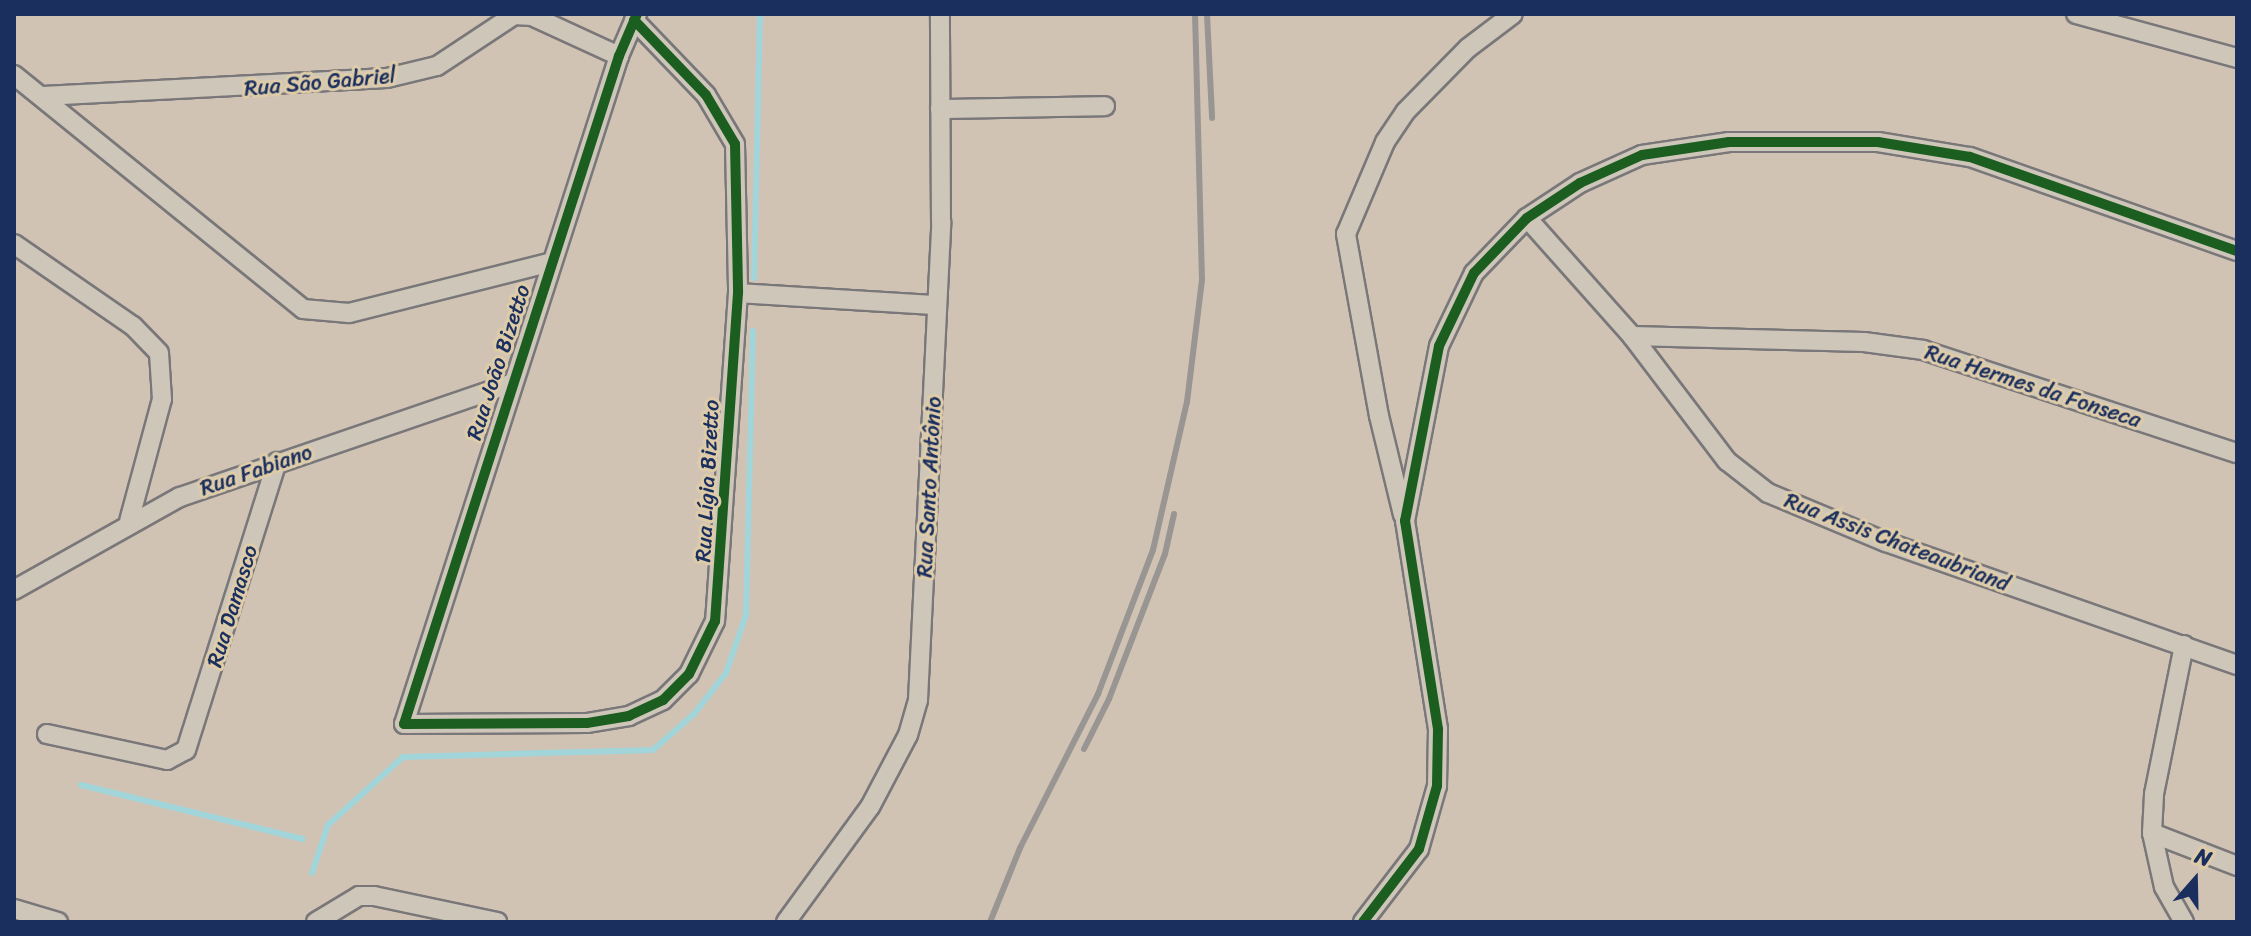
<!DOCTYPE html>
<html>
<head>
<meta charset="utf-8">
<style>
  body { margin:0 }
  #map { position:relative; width:2251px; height:936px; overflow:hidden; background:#d1c3b4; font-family:Sriracha,sans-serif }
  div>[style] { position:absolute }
  .stream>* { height:6px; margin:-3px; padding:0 3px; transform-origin:3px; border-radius:3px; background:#a1d5da }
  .roads { filter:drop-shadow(2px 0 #797779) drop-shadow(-2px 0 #797779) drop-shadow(0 2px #797779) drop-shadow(0 -2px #797779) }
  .minor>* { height:18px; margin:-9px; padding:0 9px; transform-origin:9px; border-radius:9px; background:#cec6b9 }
  .rail>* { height:6px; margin:-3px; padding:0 3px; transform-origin:3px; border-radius:3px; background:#989593 }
  .cycleway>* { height:10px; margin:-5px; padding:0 5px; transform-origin:5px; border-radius:5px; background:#1b5e20 }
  span { translate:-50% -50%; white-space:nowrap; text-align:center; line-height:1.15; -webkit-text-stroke:6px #decca9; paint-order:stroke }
  .street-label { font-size:22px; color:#1b2f5e }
  .frame { position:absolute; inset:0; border:16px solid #1b2f5e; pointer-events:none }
  .north { position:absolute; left:2155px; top:840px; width:80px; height:80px; -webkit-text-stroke:6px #decca9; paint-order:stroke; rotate:20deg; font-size:22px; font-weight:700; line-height:32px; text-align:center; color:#1b2f5e }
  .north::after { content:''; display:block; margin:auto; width:28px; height:36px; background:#1b2f5e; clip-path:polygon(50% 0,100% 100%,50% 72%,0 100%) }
</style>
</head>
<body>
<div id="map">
  <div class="stream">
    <div style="left:754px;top:278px;width:264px;rotate:-88.7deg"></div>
    <div style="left:81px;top:785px;width:228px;rotate:13.7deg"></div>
    <div style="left:312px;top:873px;width:51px;rotate:-71.6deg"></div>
    <div style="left:328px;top:825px;width:101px;rotate:-42.2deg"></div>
    <div style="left:403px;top:757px;width:250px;rotate:-1.6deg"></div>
    <div style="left:653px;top:750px;width:55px;rotate:-41.3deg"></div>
    <div style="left:694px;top:714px;width:52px;rotate:-52deg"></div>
    <div style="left:726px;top:673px;width:61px;rotate:-71deg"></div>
    <div style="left:746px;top:615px;width:284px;rotate:-88.6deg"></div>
  </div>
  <div class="roads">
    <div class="minor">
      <div style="left:2076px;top:14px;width:167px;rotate:15.3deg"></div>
      <div style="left:634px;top:20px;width:104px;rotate:46.2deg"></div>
      <div style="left:706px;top:95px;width:57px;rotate:59.4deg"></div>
      <div style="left:735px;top:144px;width:149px;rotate:88.8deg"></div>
      <div style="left:738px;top:293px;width:329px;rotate:94deg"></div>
      <div style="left:715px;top:621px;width:59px;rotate:116.1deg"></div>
      <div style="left:689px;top:674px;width:37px;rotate:135deg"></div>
      <div style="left:663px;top:700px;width:38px;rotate:155deg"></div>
      <div style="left:629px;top:716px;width:43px;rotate:170.5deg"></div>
      <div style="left:587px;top:723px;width:183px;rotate:179.7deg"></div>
      <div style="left:404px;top:724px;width:702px;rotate:-72.16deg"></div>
      <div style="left:619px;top:56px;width:46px;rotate:-66.8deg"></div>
      <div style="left:14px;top:75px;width:372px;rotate:39deg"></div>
      <div style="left:303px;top:309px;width:46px;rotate:5deg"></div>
      <div style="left:349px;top:313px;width:209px;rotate:-14.1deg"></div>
      <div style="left:43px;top:96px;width:344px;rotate:-3deg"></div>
      <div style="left:387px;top:78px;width:51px;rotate:-13.5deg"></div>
      <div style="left:437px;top:66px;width:92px;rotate:-33.5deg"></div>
      <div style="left:514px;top:15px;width:18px;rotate:3deg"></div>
      <div style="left:532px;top:16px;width:96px;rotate:24.7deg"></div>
      <div style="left:940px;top:109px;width:165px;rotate:-1deg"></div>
      <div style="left:1527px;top:218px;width:158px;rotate:48.3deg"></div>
      <div style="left:1632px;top:336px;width:157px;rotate:52.8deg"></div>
      <div style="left:1727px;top:461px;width:52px;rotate:38deg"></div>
      <div style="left:1768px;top:493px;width:128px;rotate:22.6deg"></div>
      <div style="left:1886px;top:542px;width:372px;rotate:19.3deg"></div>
      <div style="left:14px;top:244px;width:145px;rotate:34.6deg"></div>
      <div style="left:133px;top:326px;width:37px;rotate:46deg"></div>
      <div style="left:159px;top:353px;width:46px;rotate:86.3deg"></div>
      <div style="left:162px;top:399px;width:126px;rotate:105.1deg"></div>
      <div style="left:738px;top:293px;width:199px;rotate:3.5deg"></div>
      <div style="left:1632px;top:336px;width:232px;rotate:1.5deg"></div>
      <div style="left:1864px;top:342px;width:60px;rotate:7.7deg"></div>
      <div style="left:1923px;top:350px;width:330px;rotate:18.2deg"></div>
      <div style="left:1403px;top:515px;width:102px;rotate:-103.6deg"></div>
      <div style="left:1379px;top:416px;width:185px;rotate:-100.3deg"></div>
      <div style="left:1346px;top:234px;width:100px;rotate:-67deg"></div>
      <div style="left:1385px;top:142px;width:37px;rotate:-56deg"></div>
      <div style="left:1406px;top:111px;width:88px;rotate:-45.5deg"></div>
      <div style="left:1468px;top:48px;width:56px;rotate:-37.1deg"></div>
      <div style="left:14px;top:590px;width:190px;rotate:-29.3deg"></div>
      <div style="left:180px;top:497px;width:352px;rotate:-18.9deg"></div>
      <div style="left:47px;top:734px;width:123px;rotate:12.2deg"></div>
      <div style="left:167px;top:760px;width:21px;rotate:-28deg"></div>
      <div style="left:186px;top:750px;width:302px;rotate:-72.5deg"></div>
      <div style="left:2152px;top:833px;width:91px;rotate:21.2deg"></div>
      <div style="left:14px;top:909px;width:46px;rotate:16.5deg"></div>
      <div style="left:316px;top:922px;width:50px;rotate:-31.2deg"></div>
      <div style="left:359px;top:896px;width:15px"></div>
      <div style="left:374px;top:896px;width:126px;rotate:11.9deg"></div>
      <div style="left:786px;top:922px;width:142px;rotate:-53.9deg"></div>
      <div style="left:870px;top:807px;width:81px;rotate:-62.2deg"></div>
      <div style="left:908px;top:735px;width:36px;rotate:-74deg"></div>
      <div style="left:918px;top:700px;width:479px;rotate:-87.2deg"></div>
      <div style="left:941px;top:222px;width:208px;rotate:-90.3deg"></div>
      <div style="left:1363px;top:922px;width:92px;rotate:-52.5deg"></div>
      <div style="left:1419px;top:849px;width:66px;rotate:-74.1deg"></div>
      <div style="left:1437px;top:786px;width:57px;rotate:-89deg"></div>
      <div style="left:1438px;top:729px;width:211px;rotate:-99deg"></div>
      <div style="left:1405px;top:521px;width:178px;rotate:-79deg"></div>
      <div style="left:1439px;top:346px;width:81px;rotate:-64.4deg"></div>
      <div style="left:1474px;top:273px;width:76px;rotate:-46.1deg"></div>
      <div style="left:1527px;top:218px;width:64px;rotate:-33.4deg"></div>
      <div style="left:1580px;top:183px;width:68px;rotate:-24.3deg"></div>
      <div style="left:1642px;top:155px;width:88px;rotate:-8.5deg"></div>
      <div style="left:1729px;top:142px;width:149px"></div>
      <div style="left:1878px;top:142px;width:93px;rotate:9.3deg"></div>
      <div style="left:1970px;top:157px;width:283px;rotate:19.4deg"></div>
      <div style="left:2184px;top:922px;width:40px;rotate:-119.7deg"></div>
      <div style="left:2164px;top:887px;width:55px;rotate:-102.5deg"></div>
      <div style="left:2152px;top:833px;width:39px;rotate:-87deg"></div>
      <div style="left:2154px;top:794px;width:152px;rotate:-78.6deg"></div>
    </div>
  </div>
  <div class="rail">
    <div style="left:1207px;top:14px;width:104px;rotate:87.2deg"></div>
    <div style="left:1084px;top:749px;width:56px;rotate:-63.4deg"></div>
    <div style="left:1109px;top:699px;width:155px;rotate:-68.9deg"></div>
    <div style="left:1165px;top:554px;width:41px;rotate:-77.3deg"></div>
    <div style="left:990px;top:922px;width:80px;rotate:-67.9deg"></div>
    <div style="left:1020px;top:848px;width:173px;rotate:-63.1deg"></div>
    <div style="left:1098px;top:694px;width:154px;rotate:-69.1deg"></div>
    <div style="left:1153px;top:550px;width:152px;rotate:-77.1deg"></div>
    <div style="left:1187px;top:402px;width:123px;rotate:-83deg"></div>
    <div style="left:1202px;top:280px;width:266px;rotate:-91.5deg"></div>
  </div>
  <div class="cycleway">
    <div style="left:634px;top:20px;width:104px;rotate:46.2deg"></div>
    <div style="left:706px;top:95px;width:57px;rotate:59.4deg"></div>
    <div style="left:735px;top:144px;width:149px;rotate:88.8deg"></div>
    <div style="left:738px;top:293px;width:329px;rotate:94deg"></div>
    <div style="left:715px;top:621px;width:59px;rotate:116.1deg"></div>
    <div style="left:689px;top:674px;width:37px;rotate:135deg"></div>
    <div style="left:663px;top:700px;width:38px;rotate:155deg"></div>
    <div style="left:629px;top:716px;width:43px;rotate:170.5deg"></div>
    <div style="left:587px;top:723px;width:183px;rotate:179.7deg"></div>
    <div style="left:404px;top:724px;width:702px;rotate:-72.16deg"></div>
    <div style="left:619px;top:56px;width:46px;rotate:-66.8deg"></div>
    <div style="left:1363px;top:922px;width:92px;rotate:-52.5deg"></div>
    <div style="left:1419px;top:849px;width:66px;rotate:-74.1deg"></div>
    <div style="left:1437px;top:786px;width:57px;rotate:-89deg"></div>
    <div style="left:1438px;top:729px;width:211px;rotate:-99deg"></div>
    <div style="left:1405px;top:521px;width:178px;rotate:-79deg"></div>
    <div style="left:1439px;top:346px;width:81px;rotate:-64.4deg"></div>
    <div style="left:1474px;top:273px;width:76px;rotate:-46.1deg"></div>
    <div style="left:1527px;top:218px;width:64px;rotate:-33.4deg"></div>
    <div style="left:1580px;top:183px;width:68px;rotate:-24.3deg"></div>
    <div style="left:1642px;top:155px;width:88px;rotate:-8.5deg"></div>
    <div style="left:1729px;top:142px;width:149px"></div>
    <div style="left:1878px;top:142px;width:93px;rotate:9.3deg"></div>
    <div style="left:1970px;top:157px;width:283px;rotate:19.4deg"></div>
  </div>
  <div class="street-label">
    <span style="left:320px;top:82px;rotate:-5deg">Rua São Gabriel</span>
    <span style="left:498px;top:362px;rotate:-72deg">Rua João Bizetto</span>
    <span style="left:2033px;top:386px;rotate:18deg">Rua Hermes da Fonseca</span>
    <span style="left:256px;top:470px;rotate:-19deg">Rua Fabiano</span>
    <span style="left:707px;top:481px;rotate:-87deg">Rua Lígia Bizetto</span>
    <span style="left:929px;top:487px;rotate:-87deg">Rua Santo Antônio</span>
    <span style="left:1897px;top:542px;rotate:21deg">Rua Assis Chateaubriand</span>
    <span style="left:232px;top:606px;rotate:-73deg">Rua Damasco</span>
  </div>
  <div class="frame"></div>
  <div class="north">N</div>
</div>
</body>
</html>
